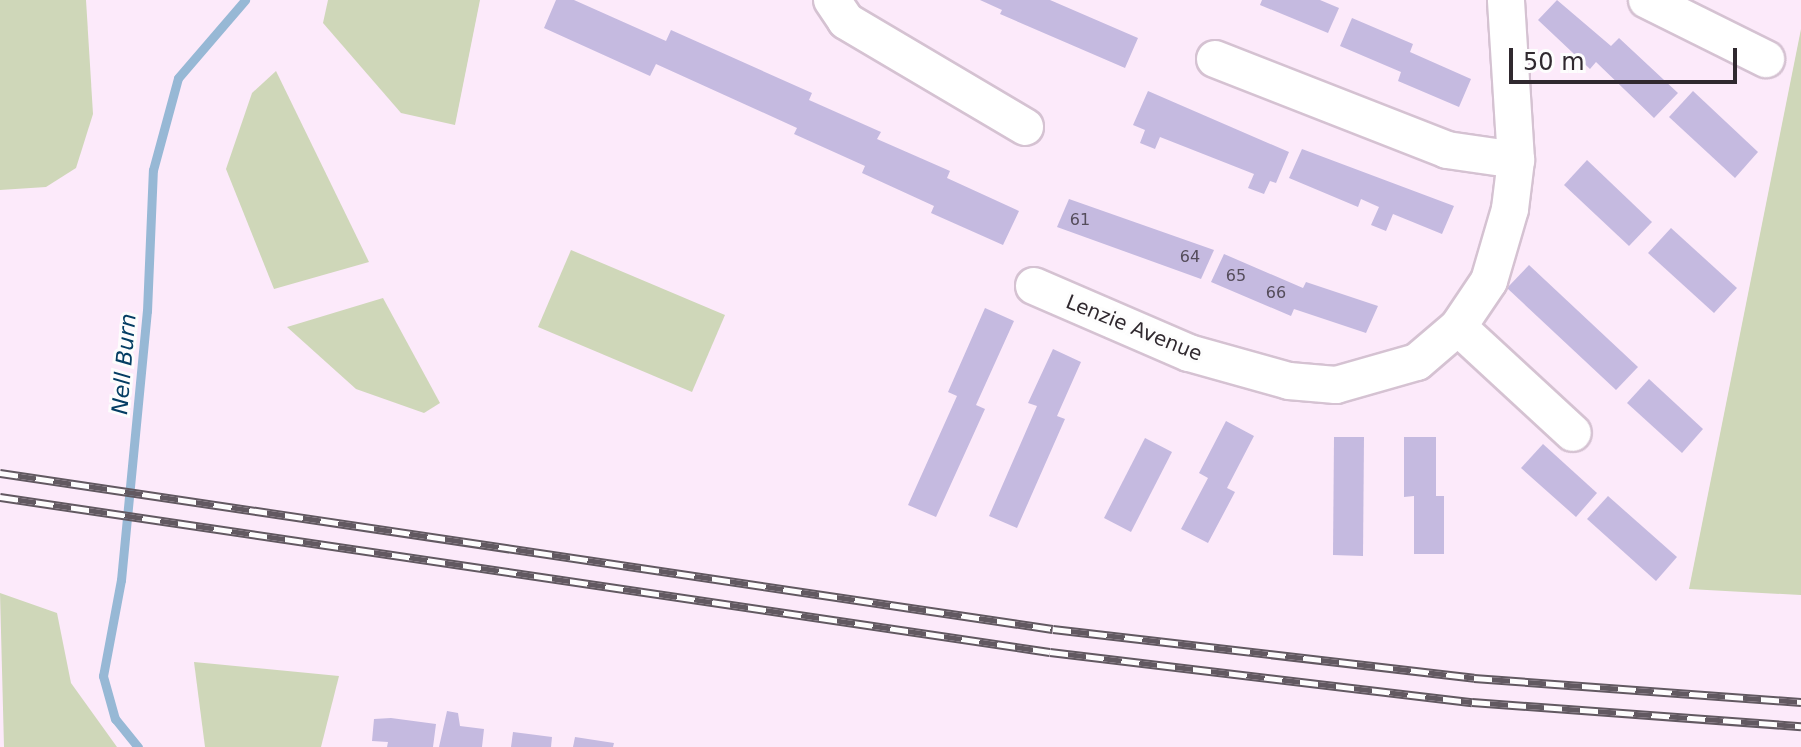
<!DOCTYPE html>
<html>
<head>
<meta charset="utf-8">
<style>
  body { margin:0 }
  #map { position:relative; width:1801px; height:747px; overflow:hidden; background:#fceafa; font-family:"DejaVu Sans",sans-serif }
  div>[style] { position:absolute }
  .green>* { inset:0; background:#cfd7b9 }
  .stream>* { height:9px; margin:-4.5px; padding:0 4.5px; transform-origin:4.5px; border-radius:4.5px; background:#97b8d5 }
  .building>* { inset:0; background:#c5bae0 }
  .roads { filter:drop-shadow(2px 0 #d5c2d2) drop-shadow(-2px 0 #d5c2d2) drop-shadow(0 2px #d5c2d2) drop-shadow(0 -2px #d5c2d2) }
  .minor>* { height:36px; margin:-18px; padding:0 18px; transform-origin:18px; border-radius:18px; background:#fff }
  .rail>* { height:9px; margin-top:-4.5px; transform-origin:0; background:repeating-linear-gradient(90deg,#fdfdfd 0 18px,#625961 0 36px); box-sizing:border-box; border-block:2px solid #625961 }
  span { translate:-50% -50%; white-space:nowrap; text-align:center; line-height:1.15; -webkit-text-stroke:6px #fdfdfd; paint-order:stroke }
  .number-label { font-size:16px; color:#554d5b }
  .number-label span { -webkit-text-stroke-width:0 }
  .street-label { font-size:20px; color:#30292f }
  .water-label { font-size:22px; color:#043d63; font-style:italic }
  .scale { position:absolute; left:1509px; top:48px; width:228px; height:36px; box-sizing:border-box; border:4px solid #30292f; border-top:0; padding-left:10px; font-size:24px; line-height:28px; white-space:nowrap; color:#30292f; -webkit-text-stroke:6px #fdfdfd; paint-order:stroke }
</style>
</head>
<body>
<div id="map">
  <div class="green">
    <div style="clip-path:polygon(0 0,86px 0,93px 114px,76px 168px,46px 187px,0 190px)"></div>
    <div style="clip-path:polygon(328px 0,480px 0,455px 125px,401px 113px,323px 23px)"></div>
    <div style="clip-path:polygon(1801px 29px,1801px 595px,1689px 589px)"></div>
    <div style="clip-path:polygon(276px 71px,369px 262px,274px 289px,226px 169px,252px 93px)"></div>
    <div style="clip-path:polygon(571px 250px,725px 315px,692px 392px,538px 327px)"></div>
    <div style="clip-path:polygon(383px 298px,440px 403px,424px 413px,356px 389px,287px 327px)"></div>
    <div style="clip-path:polygon(0 593px,57px 613px,71px 683px,117px 747px,4px 747px)"></div>
    <div style="clip-path:polygon(194px 662px,339px 676px,321px 747px,205px 747px)"></div>
  </div>
  <div class="stream">
    <div style="left:138px;top:747px;width:36px;rotate:-129deg"></div>
    <div style="left:115px;top:719px;width:45px;rotate:-105.6deg"></div>
    <div style="left:103px;top:676px;width:98px;rotate:-79.4deg"></div>
    <div style="left:121px;top:580px;width:270px;rotate:-84.5deg"></div>
    <div style="left:147px;top:311px;width:141px;rotate:-87.6deg"></div>
    <div style="left:153px;top:170px;width:95px;rotate:-74.8deg"></div>
    <div style="left:178px;top:78px;width:103px;rotate:-49.3deg"></div>
  </div>
  <div class="building">
    <div style="clip-path:polygon(556px 0,574px 0,666px 41px,671px 30px,812px 93px,809px 100px,881px 132px,877px 139px,950px 171px,947px 178px,1019px 211px,1003px 245px,931px 213px,934px 206px,862px 173px,865px 166px,794px 134px,797px 128px,656px 64px,650px 76px,544px 28px)"></div>
    <div style="clip-path:polygon(980px 0,1050px 0,1138px 38px,1125px 68px,1000px 14px,1002px 10px)"></div>
    <div style="clip-path:polygon(1262px 0,1320px 0,1339px 8px,1328px 33px,1260px 5px)"></div>
    <div style="clip-path:polygon(1557px 0,1611px 46px,1619px 38px,1678px 93px,1654px 118px,1596px 62px,1590px 69px,1538px 20px)"></div>
    <div style="clip-path:polygon(1352px 18px,1413px 44px,1410px 52px,1471px 79px,1459px 107px,1398px 81px,1401px 72px,1340px 46px)"></div>
    <div style="clip-path:polygon(1148px 91px,1289px 152px,1276px 183px,1270px 181px,1264px 194px,1248px 188px,1254px 174px,1160px 137px,1155px 149px,1140px 143px,1145px 130px,1133px 125px)"></div>
    <div style="clip-path:polygon(1693px 91px,1758px 152px,1735px 178px,1669px 117px)"></div>
    <div style="clip-path:polygon(1302px 149px,1454px 206px,1442px 234px,1393px 214px,1386px 231px,1371px 225px,1379px 207px,1361px 199px,1358px 207px,1289px 178px)"></div>
    <div style="clip-path:polygon(1587px 160px,1652px 222px,1629px 246px,1564px 185px)"></div>
    <div style="clip-path:polygon(1069px 199px,1214px 250px,1201px 279px,1057px 227px)"></div>
    <div style="clip-path:polygon(1671px 228px,1737px 288px,1714px 313px,1648px 253px)"></div>
    <div style="clip-path:polygon(1224px 254px,1303px 288px,1306px 282px,1378px 306px,1366px 333px,1294px 309px,1291px 316px,1211px 282px)"></div>
    <div style="clip-path:polygon(1529px 265px,1638px 367px,1616px 390px,1507px 288px)"></div>
    <div style="clip-path:polygon(985px 308px,1014px 321px,976px 405px,985px 409px,936px 517px,908px 505px,957px 396px,948px 392px)"></div>
    <div style="clip-path:polygon(1053px 349px,1081px 362px,1057px 416px,1065px 419px,1017px 528px,989px 516px,1037px 406px,1028px 403px)"></div>
    <div style="clip-path:polygon(1649px 379px,1703px 429px,1682px 453px,1627px 403px)"></div>
    <div style="clip-path:polygon(1226px 421px,1254px 436px,1227px 488px,1235px 492px,1208px 543px,1181px 529px,1208px 478px,1199px 473px)"></div>
    <div style="clip-path:polygon(1334px 437px,1364px 437px,1363px 556px,1333px 555px)"></div>
    <div style="clip-path:polygon(1404px 437px,1436px 437px,1436px 496px,1444px 496px,1444px 554px,1414px 554px,1414px 496px,1404px 497px)"></div>
    <div style="clip-path:polygon(1145px 438px,1172px 452px,1131px 532px,1104px 518px)"></div>
    <div style="clip-path:polygon(1543px 444px,1597px 493px,1576px 517px,1521px 468px)"></div>
    <div style="clip-path:polygon(1608px 496px,1677px 557px,1656px 581px,1587px 519px)"></div>
    <div style="clip-path:polygon(447px 711px,458px 713px,460px 726px,484px 729px,482px 747px,439px 747px)"></div>
    <div style="clip-path:polygon(391px 718px,436px 724px,433px 747px,387px 747px,388px 742px,372px 741px,374px 719px)"></div>
    <div style="clip-path:polygon(513px 732px,552px 737px,551px 747px,511px 747px)"></div>
    <div style="clip-path:polygon(575px 737px,614px 743px,613px 747px,573px 747px)"></div>
  </div>
  <div class="roads">
    <div class="minor">
      <div style="left:832px;top:0;width:25px;rotate:56deg"></div>
      <div style="left:846px;top:21px;width:208px;rotate:30.6deg"></div>
      <div style="left:1647px;top:0;width:133px;rotate:26.4deg"></div>
      <div style="left:1215px;top:59px;width:249px;rotate:21.4deg"></div>
      <div style="left:1447px;top:150px;width:70px;rotate:8.2deg"></div>
      <div style="left:1034px;top:286px;width:169px;rotate:23.4deg"></div>
      <div style="left:1189px;top:353px;width:104px;rotate:15.6deg"></div>
      <div style="left:1289px;top:381px;width:47px;rotate:4.9deg"></div>
      <div style="left:1336px;top:385px;width:84px;rotate:-15.9deg"></div>
      <div style="left:1417px;top:362px;width:54px;rotate:-40.5deg"></div>
      <div style="left:1458px;top:327px;width:55px;rotate:-56deg"></div>
      <div style="left:1489px;top:281px;width:75px;rotate:-73.7deg"></div>
      <div style="left:1510px;top:209px;width:49px;rotate:-83deg"></div>
      <div style="left:1516px;top:160px;width:160px;rotate:-93.6deg"></div>
      <div style="left:1458px;top:327px;width:156px;rotate:42.7deg"></div>
    </div>
  </div>
  <div class="rail">
    <div style="left:0;top:473px;width:1064px;rotate:8.43deg"></div>
    <div style="left:1053px;top:629px;width:424px;rotate:6.6deg"></div>
    <div style="left:1474px;top:678px;width:328px;rotate:4.2deg"></div>
    <div style="left:0;top:497px;width:1061px;rotate:8.4deg"></div>
    <div style="left:1050px;top:652px;width:425px;rotate:6.8deg"></div>
    <div style="left:1472px;top:702px;width:330px;rotate:4.2deg"></div>
  </div>
  <div class="number-label">
    <span style="left:1080px;top:220px">61</span>
    <span style="left:1190px;top:257px">64</span>
    <span style="left:1236px;top:276px">65</span>
    <span style="left:1276px;top:293px">66</span>
  </div>
  <div class="street-label">
    <span style="left:1134px;top:328px;rotate:22deg">Lenzie Avenue</span>
  </div>
  <div class="water-label">
    <span style="left:124px;top:364px;rotate:-85deg">Nell Burn</span>
  </div>
  <div class="scale">50 m</div>
</div>
</body>
</html>
